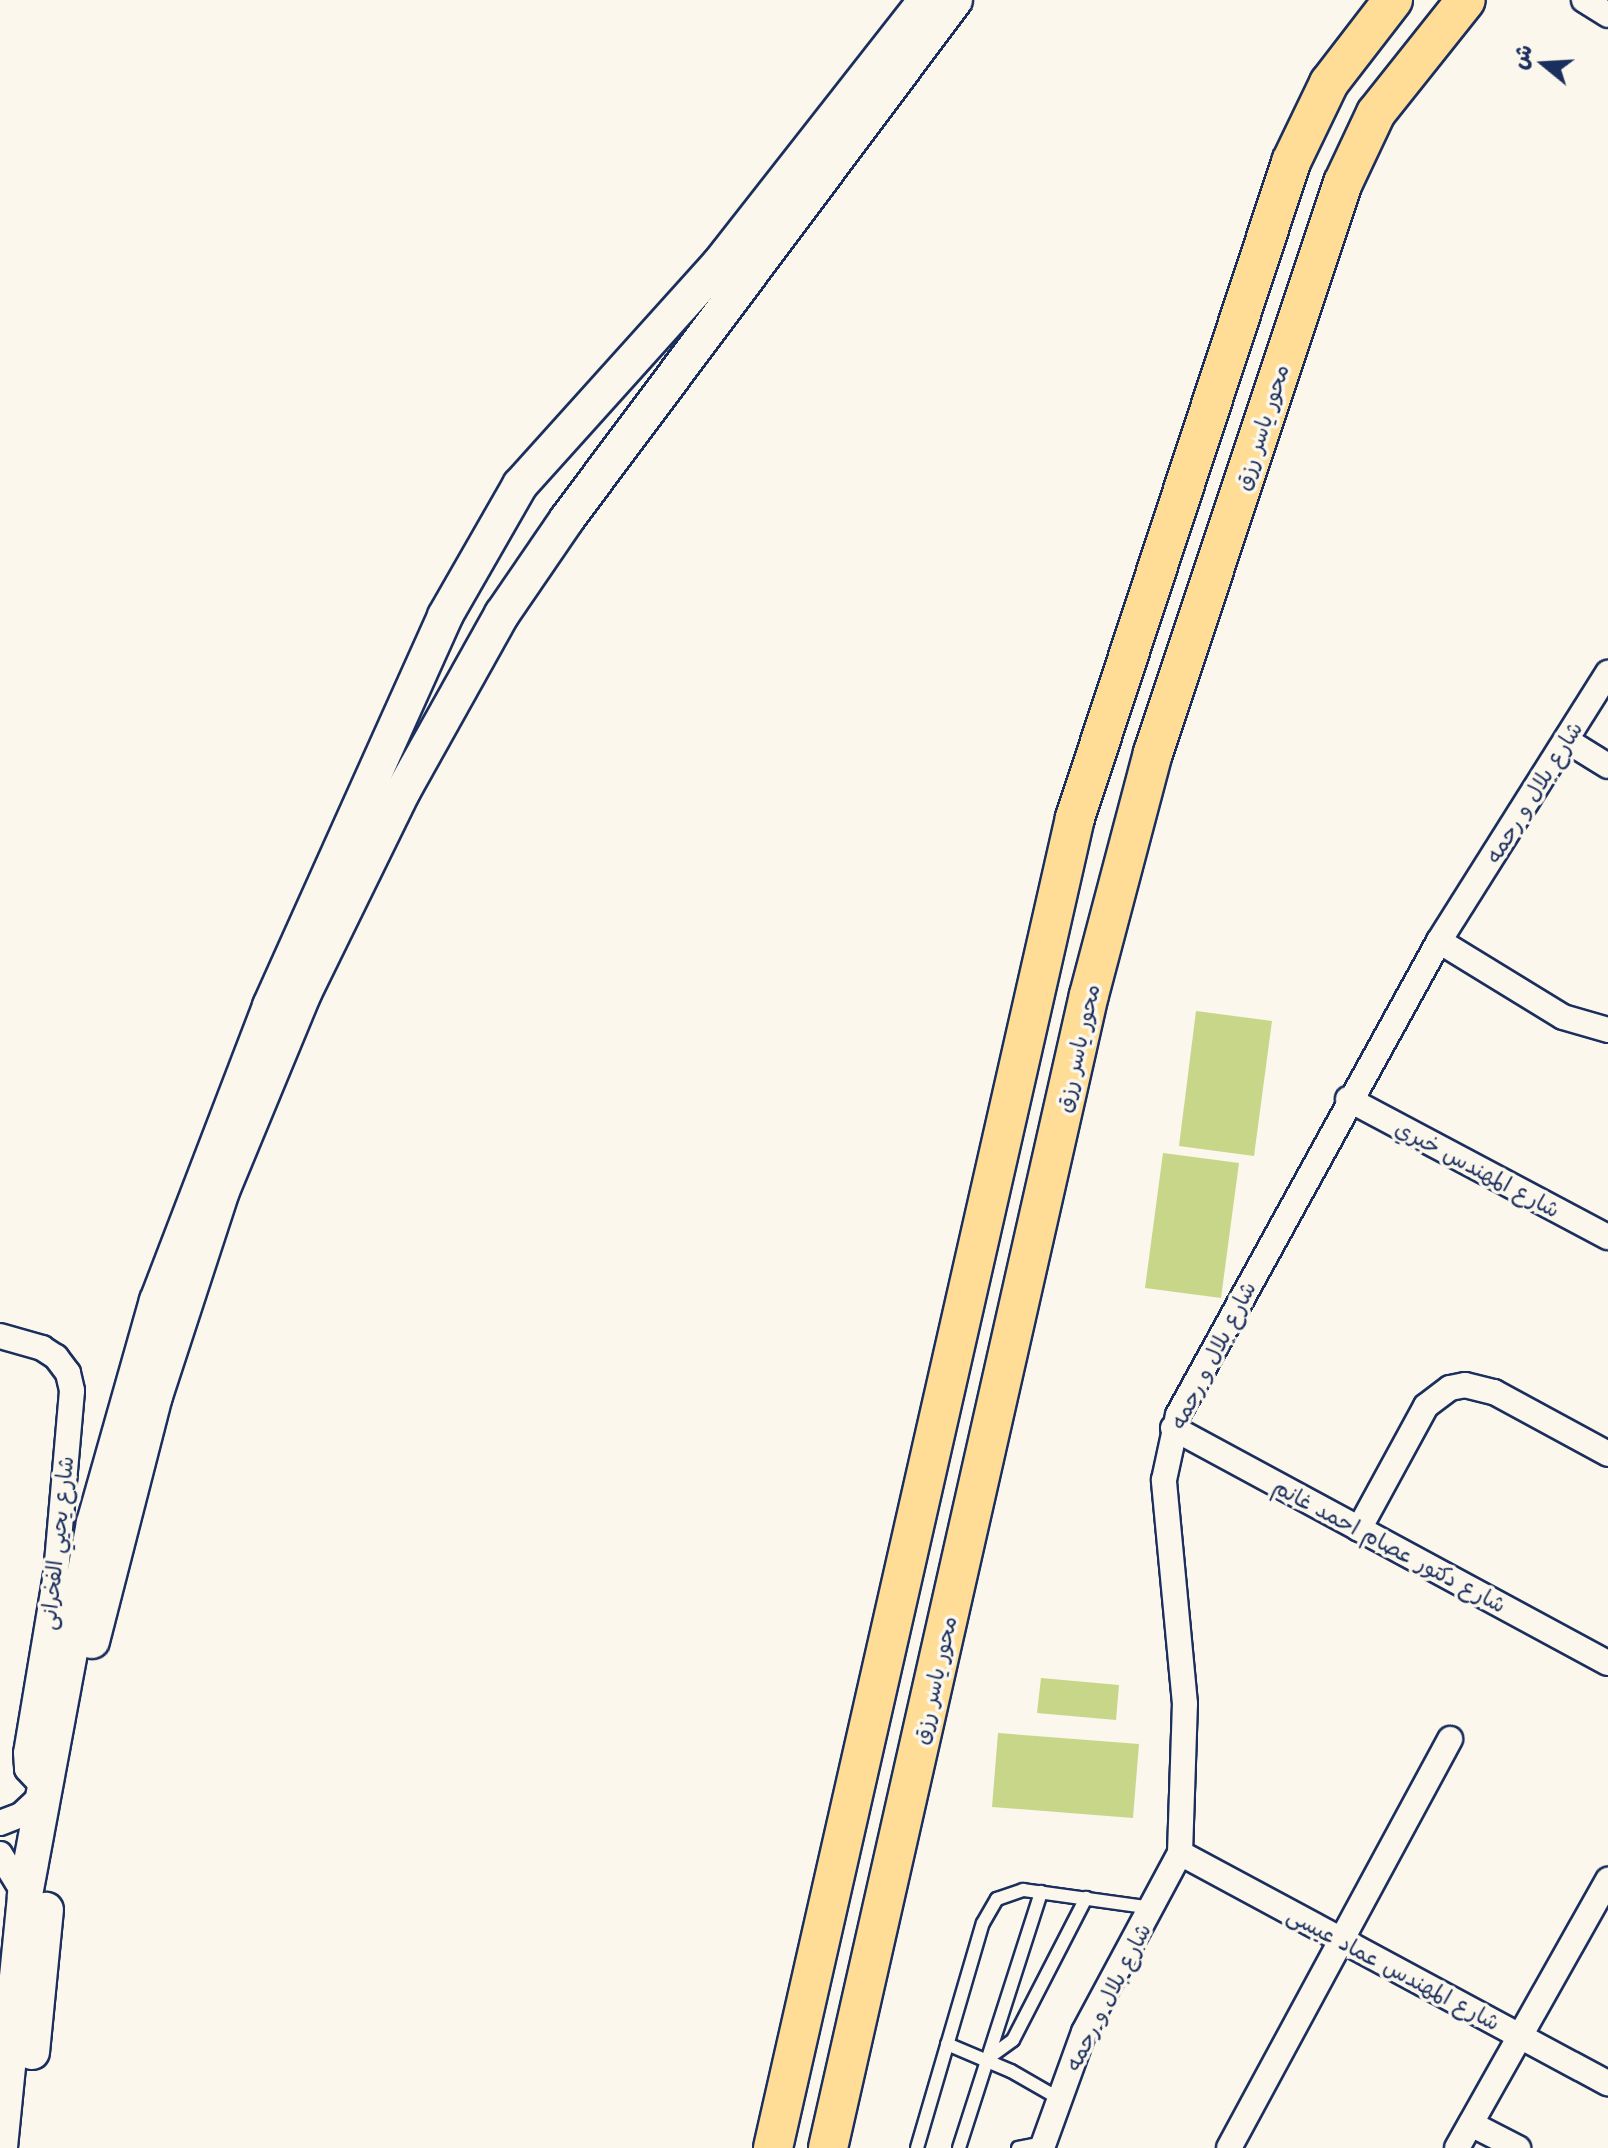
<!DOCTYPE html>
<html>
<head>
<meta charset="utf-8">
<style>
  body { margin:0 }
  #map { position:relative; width:1608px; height:2148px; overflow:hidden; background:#fbf7ec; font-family:Mali,"Playpen Sans Arabic",sans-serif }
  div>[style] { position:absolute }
  .green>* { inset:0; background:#c8d68a }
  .roads { filter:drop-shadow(2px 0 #1b2f5e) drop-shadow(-2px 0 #1b2f5e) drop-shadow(0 2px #1b2f5e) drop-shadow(0 -2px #1b2f5e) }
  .lane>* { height:12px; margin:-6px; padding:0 6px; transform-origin:6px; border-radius:6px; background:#fbf7ec }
  .street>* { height:24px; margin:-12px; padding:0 12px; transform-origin:12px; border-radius:12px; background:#fbf7ec }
  .secondary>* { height:34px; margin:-17px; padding:0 17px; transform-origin:17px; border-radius:17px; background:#fbf7ec }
  .primary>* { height:38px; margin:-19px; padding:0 19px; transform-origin:19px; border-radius:19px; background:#ffdd96 }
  span { translate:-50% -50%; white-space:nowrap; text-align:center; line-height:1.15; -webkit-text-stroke:7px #fbf7ec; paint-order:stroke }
  .street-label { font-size:22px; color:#1b2f5e }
  .north { position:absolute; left:1504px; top:24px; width:80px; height:80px; -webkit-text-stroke:6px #fbf7ec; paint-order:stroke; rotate:288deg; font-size:22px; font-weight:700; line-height:32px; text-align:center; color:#1b2f5e }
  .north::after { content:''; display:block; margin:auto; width:28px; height:36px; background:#1b2f5e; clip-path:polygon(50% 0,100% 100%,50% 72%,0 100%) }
</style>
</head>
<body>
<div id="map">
  <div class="green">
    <div style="clip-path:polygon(1196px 1011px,1272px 1021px,1254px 1156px,1179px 1146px)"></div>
    <div style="clip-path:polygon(1163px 1153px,1239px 1163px,1221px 1298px,1145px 1288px)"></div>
    <div style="clip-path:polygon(1041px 1678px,1119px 1685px,1116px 1720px,1037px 1713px)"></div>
    <div style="clip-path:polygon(998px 1733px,1139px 1744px,1133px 1818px,992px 1807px)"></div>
  </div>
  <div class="roads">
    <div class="lane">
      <div style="left:947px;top:2044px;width:69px;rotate:22.9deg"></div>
      <div style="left:1011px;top:2071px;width:54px;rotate:29.9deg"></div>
      <div style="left:987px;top:2059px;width:32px;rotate:-36deg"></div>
      <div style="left:1013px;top:2040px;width:160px;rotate:-62.8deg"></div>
      <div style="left:917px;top:2148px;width:234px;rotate:-73.7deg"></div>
      <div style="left:983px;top:1923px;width:28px;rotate:-60deg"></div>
      <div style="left:997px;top:1899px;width:28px;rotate:-19deg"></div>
      <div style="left:1023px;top:1890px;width:130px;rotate:7.9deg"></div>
      <div style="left:959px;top:2148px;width:269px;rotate:-72.2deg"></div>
      <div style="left:1018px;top:2148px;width:25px;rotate:-11deg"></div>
    </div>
    <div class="street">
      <div style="left:1584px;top:0;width:28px;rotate:32deg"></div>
      <div style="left:1566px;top:740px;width:49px;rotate:31.8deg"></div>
      <div style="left:1439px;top:941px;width:145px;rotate:31.5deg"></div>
      <div style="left:1563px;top:1017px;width:47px;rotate:16.1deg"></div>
      <div style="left:1348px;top:1099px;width:294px;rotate:28deg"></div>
      <div style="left:0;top:1336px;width:44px;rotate:15.9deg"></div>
      <div style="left:42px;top:1348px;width:17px;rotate:33deg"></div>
      <div style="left:56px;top:1357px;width:20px;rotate:53deg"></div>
      <div style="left:68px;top:1373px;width:18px;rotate:77deg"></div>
      <div style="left:72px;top:1391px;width:184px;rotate:95deg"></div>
      <div style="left:56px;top:1574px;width:181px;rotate:99.5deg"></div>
      <div style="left:26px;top:1753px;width:16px;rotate:86deg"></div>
      <div style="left:27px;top:1769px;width:22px;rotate:47deg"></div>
      <div style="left:1173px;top:1428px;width:494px;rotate:28.4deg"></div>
      <div style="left:1359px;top:1529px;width:140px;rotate:-61.4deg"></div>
      <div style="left:1426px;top:1406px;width:30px;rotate:-37deg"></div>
      <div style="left:1450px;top:1388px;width:15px;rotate:-11deg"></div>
      <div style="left:1465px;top:1385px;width:30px;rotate:14deg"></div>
      <div style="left:1494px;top:1392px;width:130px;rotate:28.5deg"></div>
      <div style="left:0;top:1823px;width:22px;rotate:-21deg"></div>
      <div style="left:21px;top:1815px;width:26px;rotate:-43deg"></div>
      <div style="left:1180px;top:1853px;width:486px;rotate:28.3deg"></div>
      <div style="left:0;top:1854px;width:48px;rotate:58.6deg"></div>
      <div style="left:1471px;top:2124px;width:53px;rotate:27.1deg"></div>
      <div style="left:1042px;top:2148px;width:123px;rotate:-70.1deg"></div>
      <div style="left:1084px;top:2032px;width:203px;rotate:-61.8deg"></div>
      <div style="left:1180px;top:1853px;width:149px;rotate:-88.1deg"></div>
      <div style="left:1185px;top:1704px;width:225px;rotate:-95.4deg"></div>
      <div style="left:1164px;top:1480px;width:66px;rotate:-77.8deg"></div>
      <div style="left:1178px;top:1415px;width:541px;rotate:-61.16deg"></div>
      <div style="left:1439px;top:941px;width:317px;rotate:-57.8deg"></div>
      <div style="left:1229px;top:2148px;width:465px;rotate:-61.6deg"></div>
      <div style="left:1457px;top:2148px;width:308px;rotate:-60.6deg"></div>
    </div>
    <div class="secondary">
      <div style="left:92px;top:1641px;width:253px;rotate:-75.6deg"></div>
      <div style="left:155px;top:1396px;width:216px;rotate:-71.9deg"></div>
      <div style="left:222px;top:1191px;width:214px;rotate:-67.5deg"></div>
      <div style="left:304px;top:993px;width:225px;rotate:-63.9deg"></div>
      <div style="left:403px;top:791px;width:203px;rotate:-60.8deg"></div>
      <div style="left:502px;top:614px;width:115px;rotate:-55.6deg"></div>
      <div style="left:567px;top:519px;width:648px;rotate:-53.22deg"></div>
      <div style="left:32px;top:2052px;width:143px;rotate:-84.4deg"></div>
      <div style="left:0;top:2147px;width:253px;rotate:-84.3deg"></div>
      <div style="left:25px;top:1895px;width:378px;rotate:-79.5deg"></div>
      <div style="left:94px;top:1523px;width:231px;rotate:-74.2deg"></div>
      <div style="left:157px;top:1301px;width:316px;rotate:-69deg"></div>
      <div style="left:270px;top:1006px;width:427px;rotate:-65.8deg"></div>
      <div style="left:445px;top:616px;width:151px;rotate:-60.2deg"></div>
      <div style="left:520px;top:485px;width:297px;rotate:-48deg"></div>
      <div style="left:719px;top:264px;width:335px;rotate:-51.9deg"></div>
    </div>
    <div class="primary">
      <div style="left:773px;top:2148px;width:1364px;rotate:-77.21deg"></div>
      <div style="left:1075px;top:818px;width:691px;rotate:-71.77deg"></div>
      <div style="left:1291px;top:162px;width:88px;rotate:-64.3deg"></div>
      <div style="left:1329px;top:83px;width:105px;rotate:-52.4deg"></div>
      <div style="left:828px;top:2148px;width:1182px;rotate:-77.25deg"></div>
      <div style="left:1089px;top:995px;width:250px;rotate:-75.2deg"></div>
      <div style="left:1153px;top:753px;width:601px;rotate:-71.57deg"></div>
      <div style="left:1343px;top:183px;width:77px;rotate:-64.8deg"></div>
      <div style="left:1376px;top:113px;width:144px;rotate:-51.5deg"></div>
    </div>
  </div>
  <div class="street-label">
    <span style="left:1261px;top:427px;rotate:-72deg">محور ياسر رزق</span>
    <span style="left:1533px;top:792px;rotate:-58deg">شارع بلال و رحمه</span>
    <span style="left:1077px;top:1048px;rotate:-77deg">محور ياسر رزق</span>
    <span style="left:1478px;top:1168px;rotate:28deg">شارع المهندس خيري</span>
    <span style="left:1212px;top:1355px;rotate:-63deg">شارع بلال و رحمه</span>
    <span style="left:56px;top:1543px;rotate:-84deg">شارع يحيي الفخرانى</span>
    <span style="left:1390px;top:1545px;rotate:28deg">شارع دكتور عصام احمد غانم</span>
    <span style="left:934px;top:1680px;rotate:-77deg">محور ياسر رزق</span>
    <span style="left:1394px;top:1968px;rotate:28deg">شارع المهندس عماد عيسى</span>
    <span style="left:1107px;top:1997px;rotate:-63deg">شارع بلال و رحمه</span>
  </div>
  <div class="north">ش</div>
</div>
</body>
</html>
